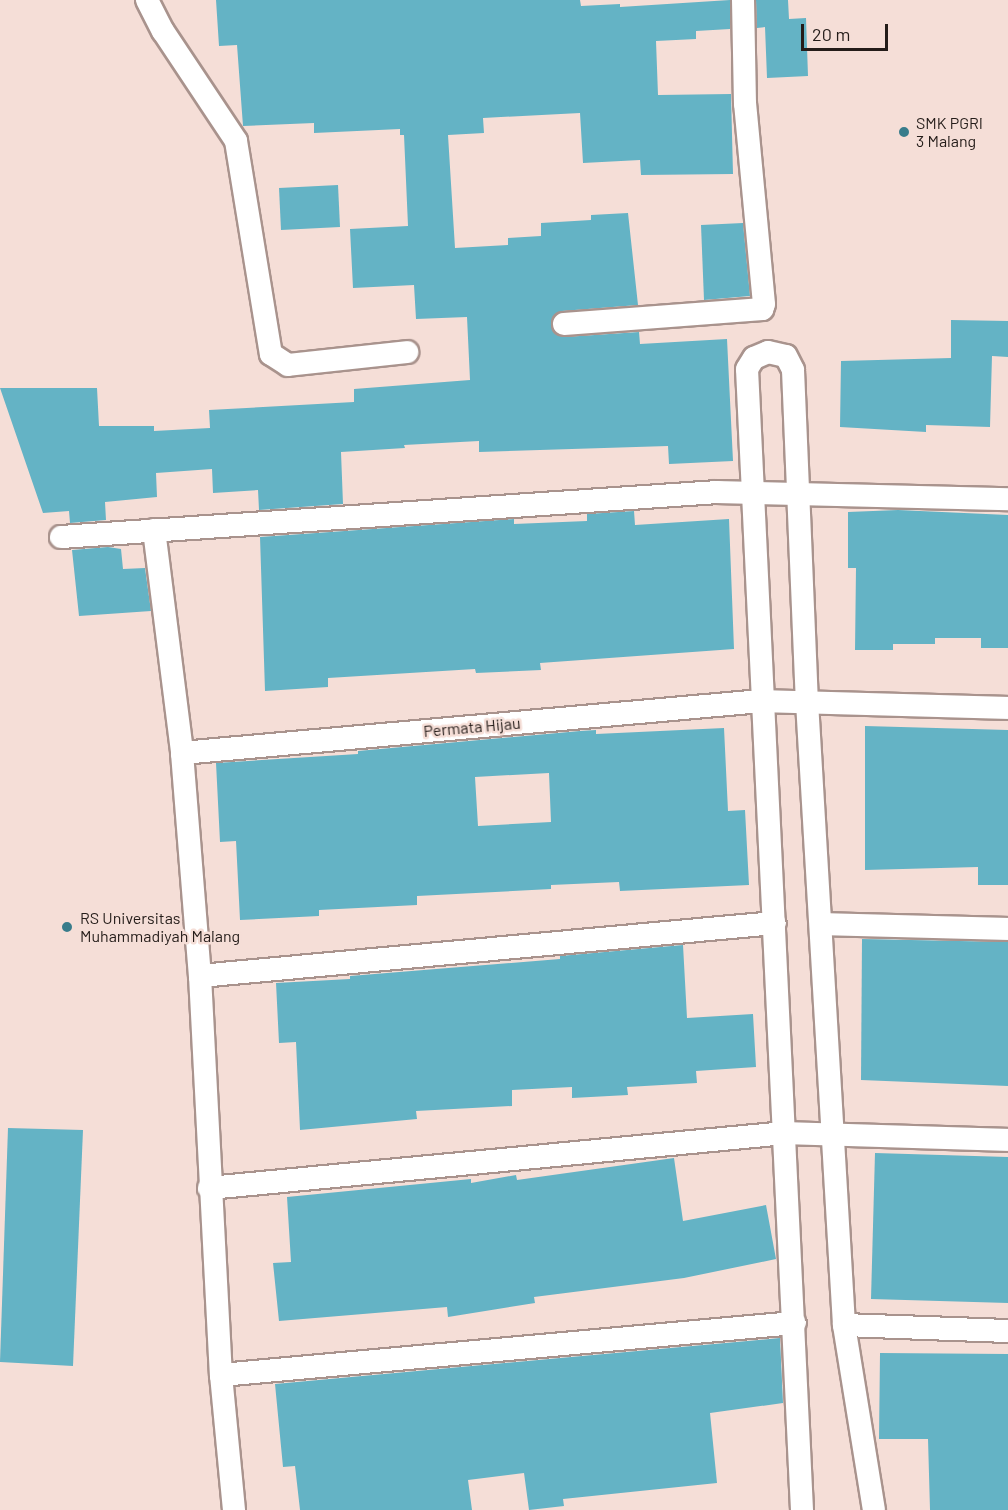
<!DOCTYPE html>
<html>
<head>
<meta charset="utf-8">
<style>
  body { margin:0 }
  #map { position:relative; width:1008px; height:1510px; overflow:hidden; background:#f5ded7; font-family:Barlow,sans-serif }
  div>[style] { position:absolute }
  .building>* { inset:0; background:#64b3c5 }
  .roads { filter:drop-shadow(2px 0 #a9938d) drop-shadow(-2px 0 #a9938d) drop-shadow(0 2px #a9938d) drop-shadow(0 -2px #a9938d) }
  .street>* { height:22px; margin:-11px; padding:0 11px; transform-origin:11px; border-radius:11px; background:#fff }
  .dots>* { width:16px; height:16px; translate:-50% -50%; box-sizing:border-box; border:3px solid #f5ded7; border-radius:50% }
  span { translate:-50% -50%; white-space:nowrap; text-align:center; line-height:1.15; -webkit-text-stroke:5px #f5ded7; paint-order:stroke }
  .poi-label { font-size:16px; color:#241c19 }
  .left { translate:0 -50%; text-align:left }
  .street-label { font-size:16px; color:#241c19 }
  .scale { position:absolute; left:801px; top:24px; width:87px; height:27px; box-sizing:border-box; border:3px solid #241c19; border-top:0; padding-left:8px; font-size:18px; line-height:21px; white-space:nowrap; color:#241c19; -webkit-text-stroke:4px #f5ded7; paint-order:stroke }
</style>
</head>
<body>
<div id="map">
  <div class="building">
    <div style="clip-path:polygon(216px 0,580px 0,581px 6px,620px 4px,620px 7px,730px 0,730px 29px,696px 31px,696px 39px,656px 41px,658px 95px,731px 94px,733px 174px,641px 175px,640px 160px,583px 163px,580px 113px,483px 118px,484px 133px,448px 135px,455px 248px,508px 245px,508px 238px,541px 236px,541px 223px,591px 220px,591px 215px,628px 213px,638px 305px,562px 311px,552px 318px,553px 331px,565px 337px,639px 332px,640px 344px,727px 339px,733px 461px,669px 464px,668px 446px,479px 452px,479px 441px,404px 445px,405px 448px,341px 452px,343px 504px,259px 510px,258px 490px,213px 493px,212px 469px,156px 473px,157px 497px,105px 502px,106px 520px,70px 523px,69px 511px,43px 513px,0 388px,97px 388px,99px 426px,154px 426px,154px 431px,210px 428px,209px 410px,354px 402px,354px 389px,470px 380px,467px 317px,416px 319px,414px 285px,353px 288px,350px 229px,408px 226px,404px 135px,400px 135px,400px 129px,314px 133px,314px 123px,243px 126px,237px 45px,219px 46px)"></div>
    <div style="clip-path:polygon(756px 0,788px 0,789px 19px,806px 18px,808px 76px,767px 78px,765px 27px,757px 28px)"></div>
    <div style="clip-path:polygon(338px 185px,340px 227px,281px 230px,279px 188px)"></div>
    <div style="clip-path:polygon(743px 223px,750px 296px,704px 300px,701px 225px)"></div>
    <div style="clip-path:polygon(951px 320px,1008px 321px,1008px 357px,992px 356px,990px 427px,926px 425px,926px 432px,840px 427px,841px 361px,951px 358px)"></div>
    <div style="clip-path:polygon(898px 510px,1008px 515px,1008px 648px,981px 648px,981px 638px,935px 638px,935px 644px,893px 644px,893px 650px,855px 650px,856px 568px,848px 568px,848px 512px)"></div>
    <div style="clip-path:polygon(634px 511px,635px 525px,729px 519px,734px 649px,540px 663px,541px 670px,476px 673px,475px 669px,328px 678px,328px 687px,265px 691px,260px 537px,514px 519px,514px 524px,587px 521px,587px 514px)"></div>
    <div style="clip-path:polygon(108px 547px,121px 549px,123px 569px,145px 568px,151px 611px,79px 616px,72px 550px)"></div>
    <div style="clip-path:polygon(865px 726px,1008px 730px,1008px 885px,978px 885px,978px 867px,865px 870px)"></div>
    <div style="clip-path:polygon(evenodd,724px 728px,728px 811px,745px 810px,749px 885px,620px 891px,619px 882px,551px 885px,551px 889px,417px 896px,417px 905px,319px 910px,319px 916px,240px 920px,236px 841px,220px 842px,216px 763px,358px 754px,358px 751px,580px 731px,596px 730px,596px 734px,724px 728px,549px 773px,551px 822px,478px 826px,475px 777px,549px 773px)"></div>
    <div style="clip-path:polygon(862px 939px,1008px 942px,1008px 1086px,861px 1080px)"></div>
    <div style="clip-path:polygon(683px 945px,687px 1018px,753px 1014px,756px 1067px,696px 1071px,697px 1083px,627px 1087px,628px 1095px,572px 1098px,572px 1087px,512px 1090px,512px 1106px,416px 1111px,417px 1119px,300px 1130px,296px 1042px,279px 1043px,276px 983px,350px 979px,350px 976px,560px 959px,560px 956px)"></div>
    <div style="clip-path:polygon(8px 1128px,83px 1130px,73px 1366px,0 1362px)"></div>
    <div style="clip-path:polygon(875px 1153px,1008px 1157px,1008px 1303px,871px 1299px)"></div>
    <div style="clip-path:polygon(674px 1158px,683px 1221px,766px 1205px,776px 1259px,684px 1278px,534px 1297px,535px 1303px,448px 1317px,447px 1307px,279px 1321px,273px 1263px,291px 1262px,287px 1197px,471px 1179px,471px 1183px,516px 1175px,517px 1180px)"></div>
    <div style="clip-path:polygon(780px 1338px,783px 1403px,710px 1413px,717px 1483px,563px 1499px,564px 1506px,529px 1510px,524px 1473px,468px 1480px,472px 1510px,300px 1510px,295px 1466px,283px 1467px,275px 1384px)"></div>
    <div style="clip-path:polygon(880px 1353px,1008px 1354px,1008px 1510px,930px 1510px,928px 1439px,879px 1439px)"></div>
  </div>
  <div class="roads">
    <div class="street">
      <div style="left:147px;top:0;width:35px;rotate:63deg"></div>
      <div style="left:163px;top:31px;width:132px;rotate:56.4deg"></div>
      <div style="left:236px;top:141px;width:216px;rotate:80.7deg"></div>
      <div style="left:271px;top:354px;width:20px;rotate:33deg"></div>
      <div style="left:288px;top:365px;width:120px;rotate:-6.2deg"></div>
      <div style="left:564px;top:324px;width:199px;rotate:-4.3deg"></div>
      <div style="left:762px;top:309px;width:5px;rotate:-68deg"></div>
      <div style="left:764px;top:304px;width:201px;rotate:-95.4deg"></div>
      <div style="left:745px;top:104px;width:104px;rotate:-91.1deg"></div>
      <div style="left:154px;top:530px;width:225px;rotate:82.8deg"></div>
      <div style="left:182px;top:753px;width:224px;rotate:85.4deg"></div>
      <div style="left:200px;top:976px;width:400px;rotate:87deg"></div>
      <div style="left:221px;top:1375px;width:136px;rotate:84.5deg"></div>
      <div style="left:61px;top:537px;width:658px;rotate:-3.92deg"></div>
      <div style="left:717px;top:492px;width:291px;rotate:1.4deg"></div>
      <div style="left:182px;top:753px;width:581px;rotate:-5.13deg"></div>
      <div style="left:761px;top:701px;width:247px;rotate:1.6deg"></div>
      <div style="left:821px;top:924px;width:187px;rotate:1.5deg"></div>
      <div style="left:200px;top:976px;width:577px;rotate:-5.27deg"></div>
      <div style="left:209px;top:1188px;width:580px;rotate:-5.45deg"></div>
      <div style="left:786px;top:1133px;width:222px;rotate:1.8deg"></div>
      <div style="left:844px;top:1325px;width:164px;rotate:2.1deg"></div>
      <div style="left:221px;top:1375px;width:576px;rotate:-5.18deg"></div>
      <div style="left:802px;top:1510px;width:1142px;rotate:-92.76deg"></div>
      <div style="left:747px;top:369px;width:13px;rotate:-58deg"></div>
      <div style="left:754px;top:358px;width:15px;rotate:-23deg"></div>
      <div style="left:768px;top:352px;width:18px;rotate:13deg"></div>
      <div style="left:786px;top:356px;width:16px;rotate:63deg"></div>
      <div style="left:793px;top:370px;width:332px;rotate:87.6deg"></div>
      <div style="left:807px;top:702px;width:624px;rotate:86.6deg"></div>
      <div style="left:844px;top:1325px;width:187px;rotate:80.8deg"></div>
    </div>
  </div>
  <div class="dots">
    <div style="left:904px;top:132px;background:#387c8b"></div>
    <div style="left:67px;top:927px;background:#387c8b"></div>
  </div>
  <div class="poi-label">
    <span class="left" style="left:916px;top:132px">SMK PGRI<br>3 Malang</span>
    <span class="left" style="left:80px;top:927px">RS Universitas<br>Muhammadiyah Malang</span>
  </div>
  <div class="street-label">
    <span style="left:472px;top:727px;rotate:-5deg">Permata Hijau</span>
  </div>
  <div class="scale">20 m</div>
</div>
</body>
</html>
